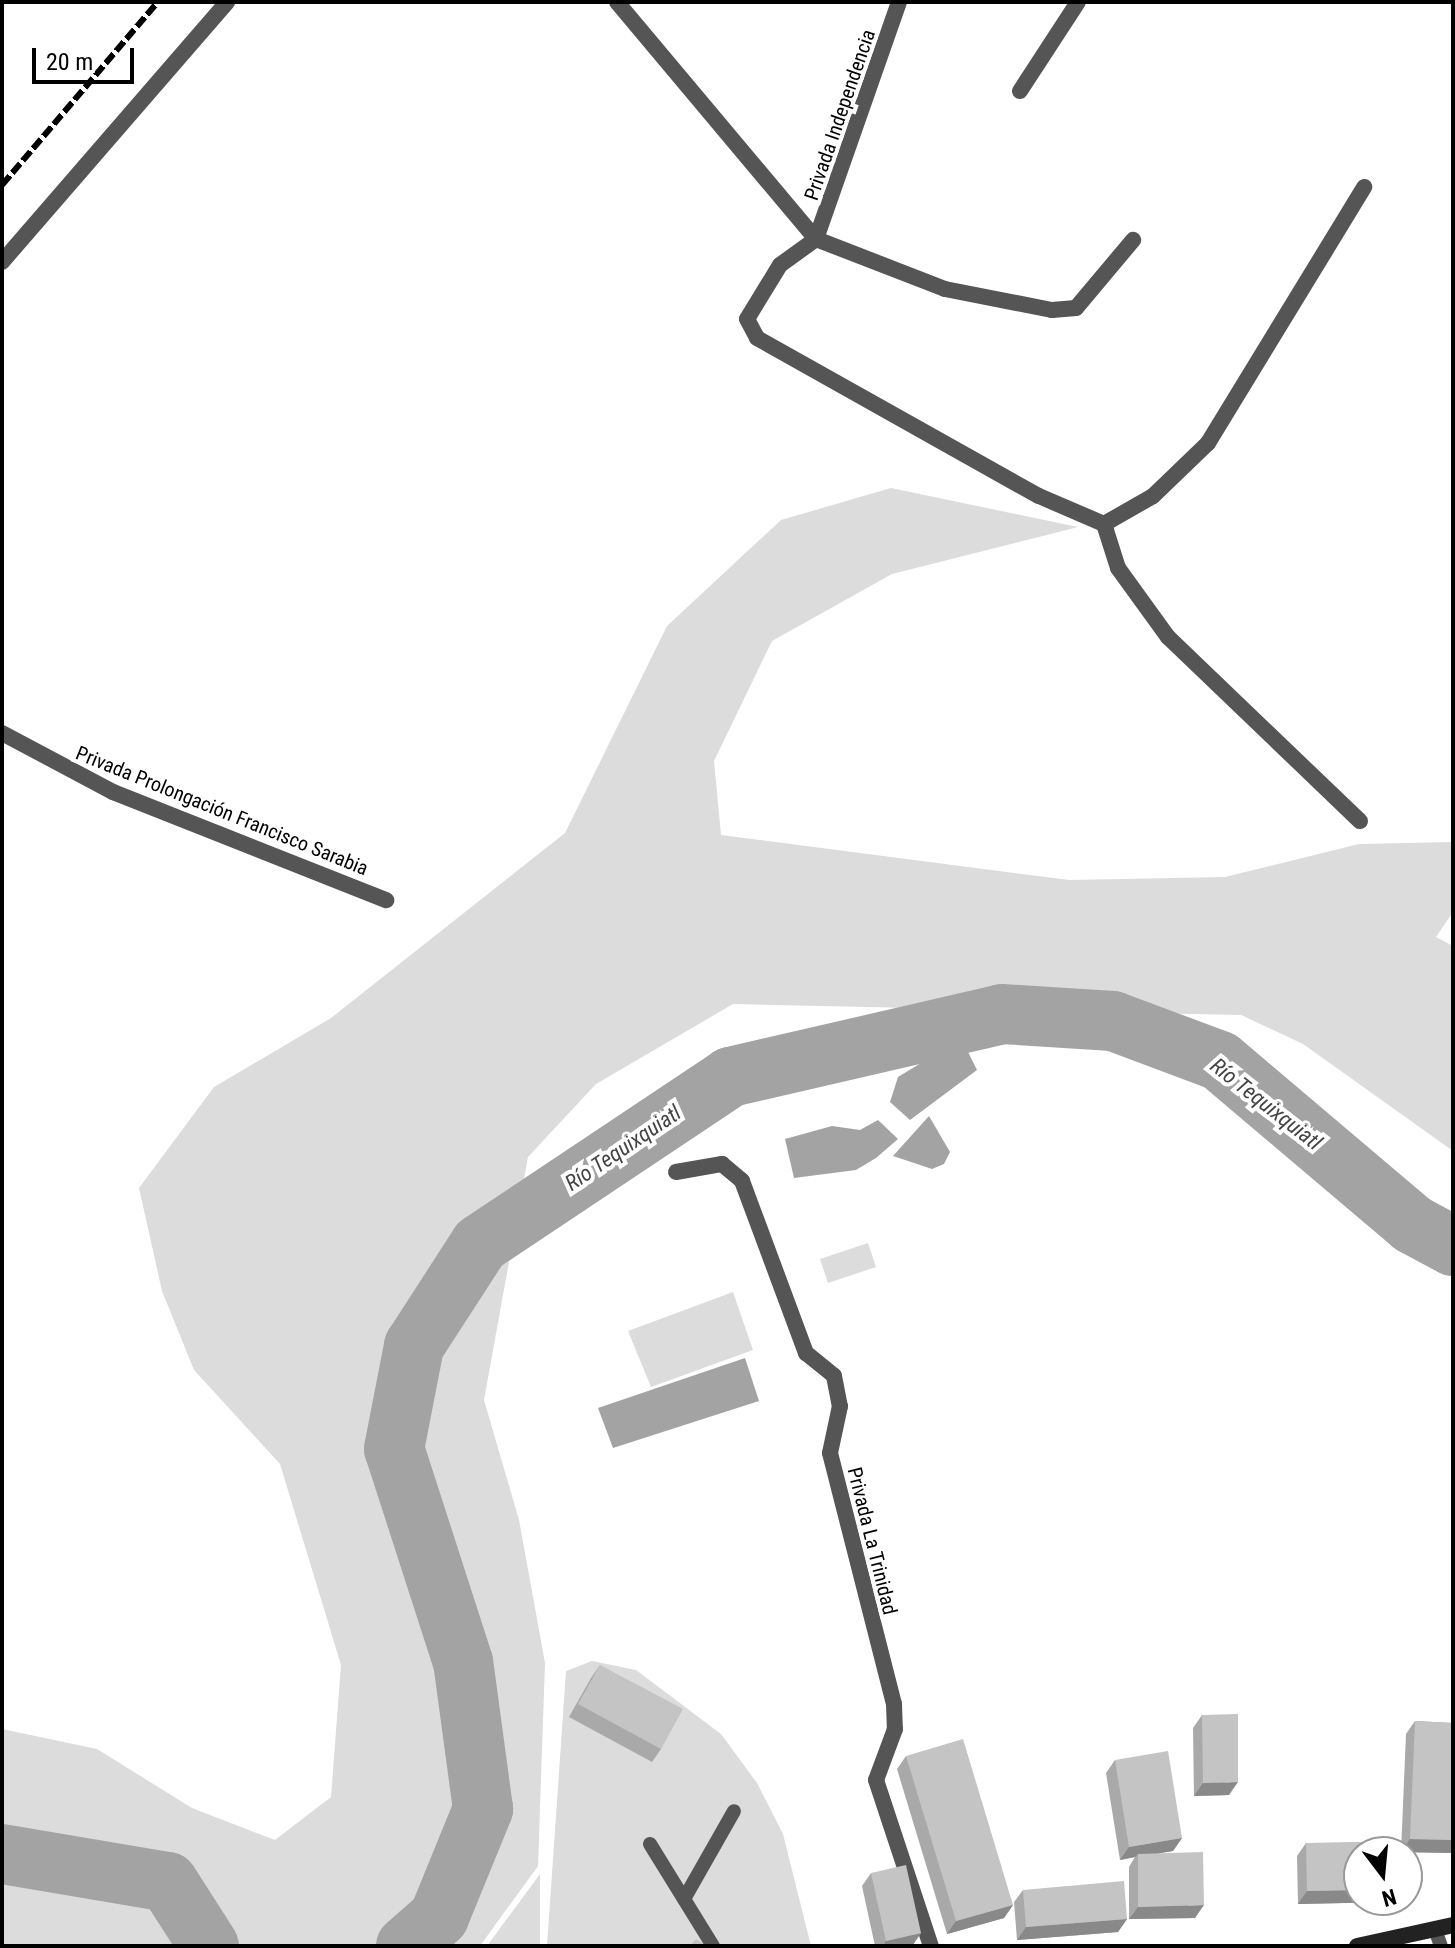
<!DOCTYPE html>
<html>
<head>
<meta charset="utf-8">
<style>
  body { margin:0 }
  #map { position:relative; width:1455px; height:1948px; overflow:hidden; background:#fff; font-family:"Roboto Condensed",sans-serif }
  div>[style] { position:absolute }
  .green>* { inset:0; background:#dcdcdc }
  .water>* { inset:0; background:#a3a3a3 }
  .river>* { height:60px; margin:-30px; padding:0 30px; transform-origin:30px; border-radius:30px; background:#a3a3a3 }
  .lane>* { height:14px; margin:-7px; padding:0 7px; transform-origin:7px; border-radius:7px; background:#555 }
  .street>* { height:16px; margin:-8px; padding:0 8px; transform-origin:8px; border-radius:8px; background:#555 }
  .secondary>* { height:16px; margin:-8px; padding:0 8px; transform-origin:8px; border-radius:8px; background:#222 }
  .rail>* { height:6px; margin-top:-3px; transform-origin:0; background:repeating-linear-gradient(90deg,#000 0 12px,transparent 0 16px) }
  .wall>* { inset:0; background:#a9a9a9 }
  .shaded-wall>* { inset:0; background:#898989 }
  .building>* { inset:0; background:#c4c4c4 }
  span { translate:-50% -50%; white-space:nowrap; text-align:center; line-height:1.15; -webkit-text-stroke:8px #fff; paint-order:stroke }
  .street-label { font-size:20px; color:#000 }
  .water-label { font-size:22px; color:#444; font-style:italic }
  .frame { position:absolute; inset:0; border:4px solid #000; pointer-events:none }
  .north { position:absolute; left:1343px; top:1836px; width:80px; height:80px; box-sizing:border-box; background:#fff; border:2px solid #999; border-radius:50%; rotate:164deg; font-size:22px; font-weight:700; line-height:32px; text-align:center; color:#000 }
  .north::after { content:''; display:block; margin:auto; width:28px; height:36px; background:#000; clip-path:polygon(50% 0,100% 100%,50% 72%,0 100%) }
  .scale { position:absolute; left:32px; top:48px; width:102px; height:36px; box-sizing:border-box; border:4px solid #000; border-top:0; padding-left:10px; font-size:24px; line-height:28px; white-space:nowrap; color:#000; -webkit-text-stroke:6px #fff; paint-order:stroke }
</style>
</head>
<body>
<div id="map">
  <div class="green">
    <div style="clip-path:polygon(891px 488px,1078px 527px,892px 574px,772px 641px,714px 761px,721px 835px,1069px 880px,1225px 877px,1359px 844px,1453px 842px,1453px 912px,1436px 937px,1453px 946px,1453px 1151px,1303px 1044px,1241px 1015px,733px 1004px,596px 1084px,528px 1157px,484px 1400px,519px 1520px,545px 1663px,538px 1866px,480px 1946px,2px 1946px,2px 1729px,97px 1749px,192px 1808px,275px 1840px,331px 1797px,341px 1665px,280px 1464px,194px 1370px,162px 1291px,139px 1188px,214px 1087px,331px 1018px,565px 833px,667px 626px,781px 520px)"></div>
    <div style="clip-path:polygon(868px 1243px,876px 1267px,828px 1283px,820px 1259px)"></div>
    <div style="clip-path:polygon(733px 1292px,753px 1350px,651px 1387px,628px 1331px)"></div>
    <div style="clip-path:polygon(592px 1661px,636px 1670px,721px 1734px,757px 1783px,783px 1834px,811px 1946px,547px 1946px,566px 1671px)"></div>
    <div style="clip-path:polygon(540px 1874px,540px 1946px,487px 1946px)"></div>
  </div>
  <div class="water">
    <div style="clip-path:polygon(968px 1052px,977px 1070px,910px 1120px,890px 1102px,898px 1077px,936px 1054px)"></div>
    <div style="clip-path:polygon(929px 1116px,950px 1152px,944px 1164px,932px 1169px,893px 1156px)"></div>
    <div style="clip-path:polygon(878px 1120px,898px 1139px,876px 1158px,856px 1170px,794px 1178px,785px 1139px,832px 1126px,860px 1130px)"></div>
    <div style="clip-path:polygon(745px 1358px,759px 1401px,613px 1448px,598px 1408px)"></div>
  </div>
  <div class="river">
    <div style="left:2px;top:1854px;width:168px;rotate:9.6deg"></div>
    <div style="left:168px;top:1882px;width:76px;rotate:57.4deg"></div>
    <div style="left:406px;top:1946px;width:44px;rotate:-41.3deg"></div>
    <div style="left:439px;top:1917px;width:117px;rotate:-67.8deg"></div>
    <div style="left:483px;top:1809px;width:148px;rotate:-97.7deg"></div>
    <div style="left:463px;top:1662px;width:224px;rotate:-107.9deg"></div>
    <div style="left:394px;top:1449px;width:105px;rotate:-79deg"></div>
    <div style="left:414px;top:1346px;width:121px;rotate:-57.1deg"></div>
    <div style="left:480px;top:1244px;width:301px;rotate:-33.7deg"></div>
    <div style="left:730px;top:1077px;width:279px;rotate:-13deg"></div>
    <div style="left:1002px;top:1014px;width:111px;rotate:3.6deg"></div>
    <div style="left:1113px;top:1021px;width:114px;rotate:20.5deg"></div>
    <div style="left:1220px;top:1061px;width:252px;rotate:40.3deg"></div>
    <div style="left:1412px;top:1224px;width:47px;rotate:28.2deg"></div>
  </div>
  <div class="lane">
    <div style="left:650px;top:1844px;width:120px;rotate:58.3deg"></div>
    <div style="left:684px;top:1899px;width:101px;rotate:-60.4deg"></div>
    <div style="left:1435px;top:1929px;width:18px;rotate:71deg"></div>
  </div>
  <div class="street">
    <div style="left:617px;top:2px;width:309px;rotate:50deg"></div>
    <div style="left:816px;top:239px;width:138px;rotate:21.2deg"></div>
    <div style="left:945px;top:289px;width:109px;rotate:11.1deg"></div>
    <div style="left:1052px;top:310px;width:24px;rotate:-5deg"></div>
    <div style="left:1076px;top:308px;width:89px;rotate:-50deg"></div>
    <div style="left:899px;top:2px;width:251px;rotate:109.3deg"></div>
    <div style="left:816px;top:239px;width:44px;rotate:144.2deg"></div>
    <div style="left:780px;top:265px;width:63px;rotate:121.4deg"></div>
    <div style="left:747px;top:319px;width:21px;rotate:62deg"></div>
    <div style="left:757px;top:338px;width:323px;rotate:29.3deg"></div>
    <div style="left:1039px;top:496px;width:71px;rotate:23.3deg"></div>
    <div style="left:1104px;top:524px;width:46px;rotate:72.3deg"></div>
    <div style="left:1118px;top:568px;width:85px;rotate:54.1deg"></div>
    <div style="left:1168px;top:637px;width:266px;rotate:43.8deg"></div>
    <div style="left:1020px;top:91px;width:106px;rotate:-56.9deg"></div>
    <div style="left:2px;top:262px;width:344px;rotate:-49.1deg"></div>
    <div style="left:1104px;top:524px;width:56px;rotate:-29.7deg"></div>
    <div style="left:1153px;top:496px;width:76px;rotate:-43.9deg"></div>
    <div style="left:1208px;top:443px;width:300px;rotate:-58.6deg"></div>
    <div style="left:2px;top:733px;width:126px;rotate:28deg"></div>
    <div style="left:113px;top:792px;width:294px;rotate:21.6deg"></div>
    <div style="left:676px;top:1172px;width:47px;rotate:-9.9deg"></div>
    <div style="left:722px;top:1164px;width:26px;rotate:40deg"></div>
    <div style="left:742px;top:1181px;width:184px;rotate:69.6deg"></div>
    <div style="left:806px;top:1353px;width:36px;rotate:39deg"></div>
    <div style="left:834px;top:1376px;width:31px;rotate:79deg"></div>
    <div style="left:840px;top:1406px;width:48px;rotate:102deg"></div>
    <div style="left:830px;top:1453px;width:259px;rotate:75.7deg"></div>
    <div style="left:894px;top:1704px;width:25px;rotate:88deg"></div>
    <div style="left:895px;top:1729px;width:54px;rotate:110.4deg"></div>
    <div style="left:876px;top:1780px;width:175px;rotate:71.7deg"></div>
  </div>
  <div class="secondary">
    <div style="left:1357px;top:1946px;width:98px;rotate:-12.3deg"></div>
  </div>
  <div class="rail">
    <div style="left:2px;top:185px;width:240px;rotate:-49.6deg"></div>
  </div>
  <div class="wall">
    <div style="clip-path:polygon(600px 1665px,661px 1749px,652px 1762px,569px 1717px,591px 1678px)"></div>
    <div style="clip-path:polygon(1202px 1715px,1229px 1795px,1194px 1796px,1193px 1728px)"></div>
    <div style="clip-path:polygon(1415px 1721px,1453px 1723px,1453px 1853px,1401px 1852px,1406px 1734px)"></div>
    <div style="clip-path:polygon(906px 1756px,1013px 1905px,1004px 1918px,947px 1934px,897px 1769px)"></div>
    <div style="clip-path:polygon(1115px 1760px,1182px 1838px,1173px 1851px,1159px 1853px,1195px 1918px,1129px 1919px,1129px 1867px,1135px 1857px,1120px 1860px,1106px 1773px)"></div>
    <div style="clip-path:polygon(1306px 1843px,1392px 1902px,1298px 1904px,1297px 1856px)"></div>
    <div style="clip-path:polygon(871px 1873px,921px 1933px,912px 1946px,875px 1946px,862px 1886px)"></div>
    <div style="clip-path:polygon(1023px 1890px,1127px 1919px,1118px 1932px,1017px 1940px,1014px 1902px)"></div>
  </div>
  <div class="shaded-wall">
    <div style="clip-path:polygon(1238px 1782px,1229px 1795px,1194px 1796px,1203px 1783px)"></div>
    <div style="clip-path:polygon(1182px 1838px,1173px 1851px,1138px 1857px,1138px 1854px,1135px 1857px,1120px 1860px,1129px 1847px)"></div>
    <div style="clip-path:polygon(1410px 1839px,1453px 1840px,1453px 1853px,1401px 1852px)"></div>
    <div style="clip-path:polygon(1359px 1890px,1359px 1900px,1394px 1900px,1392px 1902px,1298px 1904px,1307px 1891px)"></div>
    <div style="clip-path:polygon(1013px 1905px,1004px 1918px,947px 1934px,956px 1921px)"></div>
    <div style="clip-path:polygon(1204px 1905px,1195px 1918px,1129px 1919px,1138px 1907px)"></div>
    <div style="clip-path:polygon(1127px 1919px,1118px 1932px,1017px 1940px,1026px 1927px)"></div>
    <div style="clip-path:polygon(921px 1933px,912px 1946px,883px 1946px,886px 1941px)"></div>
  </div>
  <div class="building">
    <div style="clip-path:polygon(600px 1665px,683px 1709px,661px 1749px,578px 1704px)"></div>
    <div style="clip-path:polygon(1238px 1714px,1238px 1782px,1203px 1783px,1202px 1715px)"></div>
    <div style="clip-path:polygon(1415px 1721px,1453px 1723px,1453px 1840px,1410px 1839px)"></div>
    <div style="clip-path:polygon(963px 1739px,1013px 1905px,956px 1921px,906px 1756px)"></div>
    <div style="clip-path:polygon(1168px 1751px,1182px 1838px,1129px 1847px,1115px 1760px)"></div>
    <div style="clip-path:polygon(1400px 1841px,1401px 1852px,1359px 1852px,1359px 1890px,1307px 1891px,1306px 1843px)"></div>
    <div style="clip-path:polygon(1203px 1852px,1204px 1905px,1138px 1907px,1138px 1854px)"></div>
    <div style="clip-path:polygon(906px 1865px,921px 1933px,886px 1941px,871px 1873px)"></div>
    <div style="clip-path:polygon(1124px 1881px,1127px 1919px,1026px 1927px,1023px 1890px)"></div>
    <div style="clip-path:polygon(696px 1939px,706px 1946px,690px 1946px)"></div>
  </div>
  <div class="street-label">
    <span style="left:840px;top:115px;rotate:-71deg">Privada Independencia</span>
    <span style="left:222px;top:811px;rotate:22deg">Privada Prolongación Francisco Sarabia</span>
    <span style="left:872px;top:1541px;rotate:76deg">Privada La Trinidad</span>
  </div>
  <div class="water-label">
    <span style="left:1266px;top:1104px;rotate:38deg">Río Tequixquiatl</span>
    <span style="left:623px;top:1148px;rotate:-34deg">Río Tequixquiatl</span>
  </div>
  <div class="frame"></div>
  <div class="north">N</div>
  <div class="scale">20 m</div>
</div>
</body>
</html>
